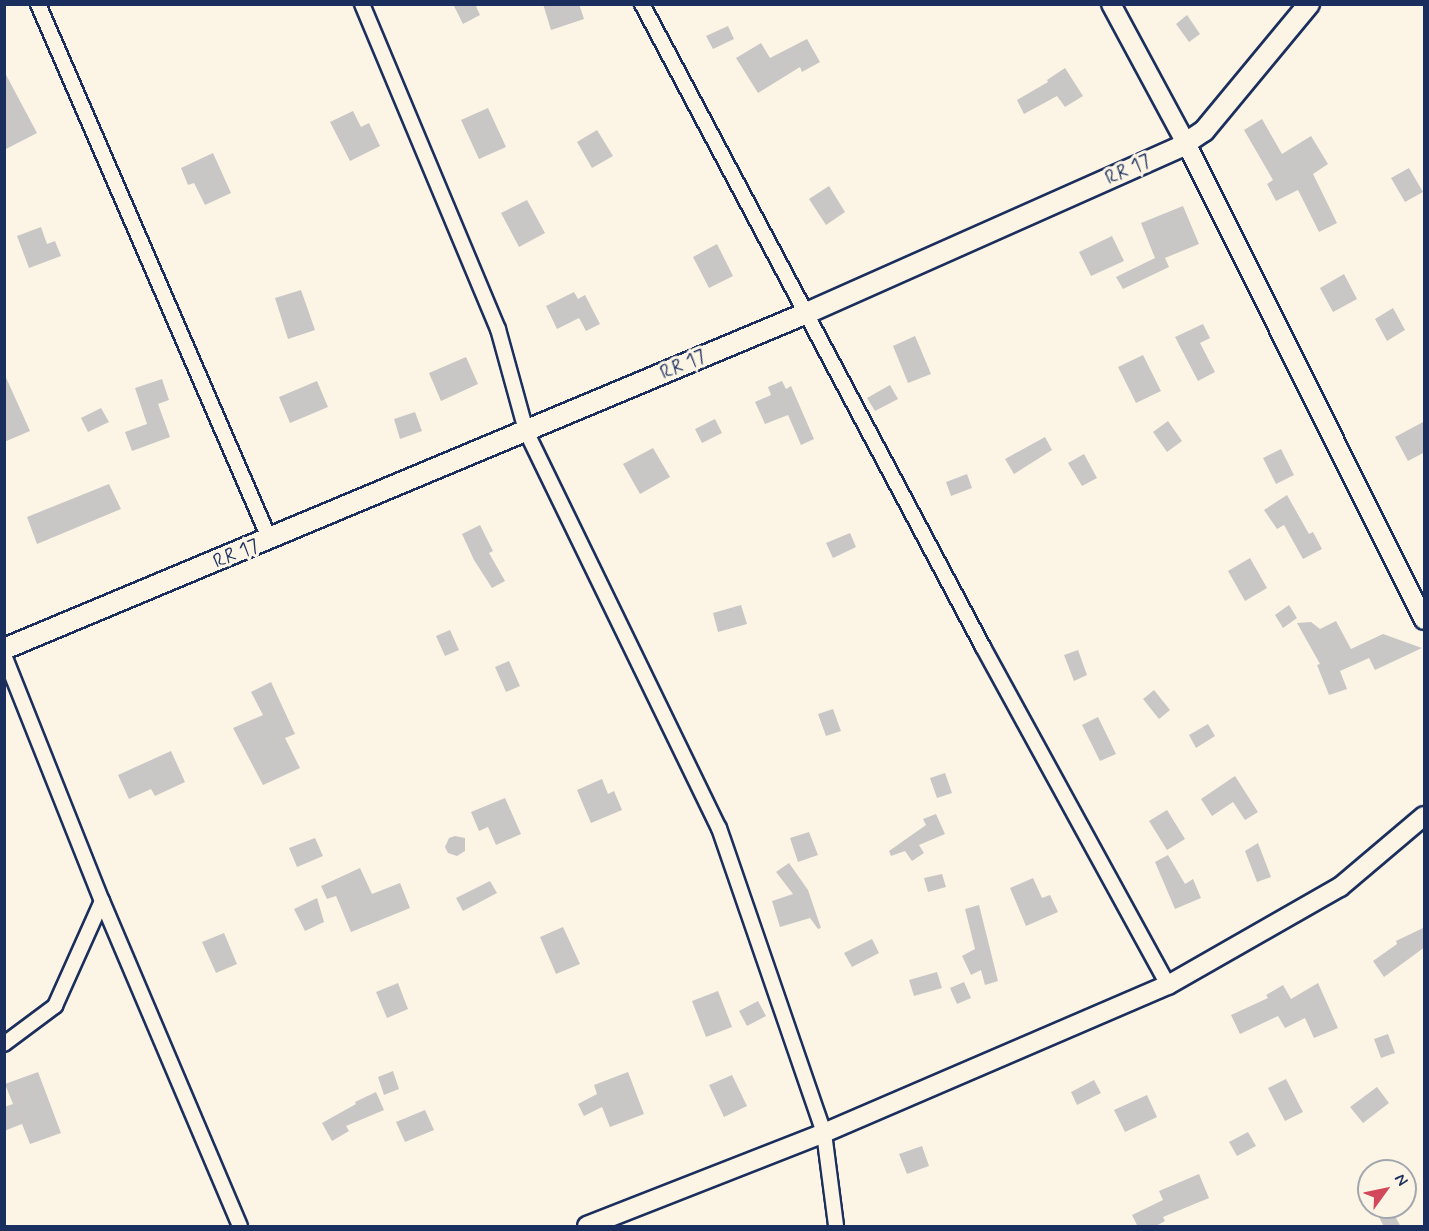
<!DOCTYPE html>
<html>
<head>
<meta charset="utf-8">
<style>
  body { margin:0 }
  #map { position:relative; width:1429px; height:1231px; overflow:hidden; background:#fcf5e5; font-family:Mynerve,sans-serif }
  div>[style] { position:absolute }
  .building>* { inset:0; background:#c8c7c6 }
  .roads { filter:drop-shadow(2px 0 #1b2f5e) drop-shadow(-2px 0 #1b2f5e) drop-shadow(0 2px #1b2f5e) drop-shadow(0 -2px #1b2f5e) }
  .minor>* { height:14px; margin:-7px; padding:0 7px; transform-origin:7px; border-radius:7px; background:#fcf5e5 }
  .tertiary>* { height:18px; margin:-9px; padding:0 9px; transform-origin:9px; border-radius:9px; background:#fcf5e5 }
  .secondary>* { height:20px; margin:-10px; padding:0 10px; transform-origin:10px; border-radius:10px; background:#fcf5e5 }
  span { translate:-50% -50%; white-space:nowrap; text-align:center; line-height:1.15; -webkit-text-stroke:6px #fcf5e5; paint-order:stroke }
  .street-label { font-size:20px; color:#1b2f5e }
  .frame { position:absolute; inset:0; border:6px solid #1b2f5e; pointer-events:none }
  .north { position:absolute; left:1357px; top:1159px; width:60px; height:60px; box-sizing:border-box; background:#fcf5e5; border:2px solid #a2a6af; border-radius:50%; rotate:57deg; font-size:16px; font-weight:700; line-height:24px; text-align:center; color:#1b2f5e }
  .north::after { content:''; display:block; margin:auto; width:21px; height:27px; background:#d1495b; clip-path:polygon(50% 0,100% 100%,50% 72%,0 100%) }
</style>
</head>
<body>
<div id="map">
  <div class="building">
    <div style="clip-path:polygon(453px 4px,475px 4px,480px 15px,463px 24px)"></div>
    <div style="clip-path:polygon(543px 4px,579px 4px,584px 19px,551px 30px)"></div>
    <div style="clip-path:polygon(1187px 15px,1200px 34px,1189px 42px,1176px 24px)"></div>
    <div style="clip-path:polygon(728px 26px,734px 39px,713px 49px,706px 36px)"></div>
    <div style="clip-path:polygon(807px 39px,820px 62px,802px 72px,800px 67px,758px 93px,736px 58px,761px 43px,770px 58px)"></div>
    <div style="clip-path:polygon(1065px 68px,1083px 96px,1065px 107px,1057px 96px,1024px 114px,1017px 100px,1048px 82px,1047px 80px)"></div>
    <div style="clip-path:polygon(4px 71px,37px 133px,4px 150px)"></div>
    <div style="clip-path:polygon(488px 108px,506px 147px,479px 159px,461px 120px)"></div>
    <div style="clip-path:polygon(353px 111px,361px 127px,369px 123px,380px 146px,350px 161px,330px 122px)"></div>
    <div style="clip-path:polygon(1262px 119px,1282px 154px,1311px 136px,1328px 164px,1313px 174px,1337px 223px,1319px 232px,1298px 190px,1276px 201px,1267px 184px,1273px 180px,1244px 130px)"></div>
    <div style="clip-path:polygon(597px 130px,613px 156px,592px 168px,577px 142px)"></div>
    <div style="clip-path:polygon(213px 153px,231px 193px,205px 205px,194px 183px,188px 185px,181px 168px)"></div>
    <div style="clip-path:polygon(1409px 168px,1423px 192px,1405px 202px,1391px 178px)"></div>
    <div style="clip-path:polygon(829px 186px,845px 212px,826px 225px,809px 199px)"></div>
    <div style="clip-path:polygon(527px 200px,545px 233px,519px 247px,501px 213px)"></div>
    <div style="clip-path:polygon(1183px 206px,1199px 244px,1165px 258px,1169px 267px,1123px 289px,1116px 277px,1155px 258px,1141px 223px)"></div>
    <div style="clip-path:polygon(41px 227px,47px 244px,55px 241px,61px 256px,29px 268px,17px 236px)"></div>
    <div style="clip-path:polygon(1112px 236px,1124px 261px,1091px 276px,1079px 252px)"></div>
    <div style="clip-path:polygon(717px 244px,733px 276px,709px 288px,693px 257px)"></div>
    <div style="clip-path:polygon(1344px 274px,1357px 299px,1333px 312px,1320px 288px)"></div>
    <div style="clip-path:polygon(301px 290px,315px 330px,288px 339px,275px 298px)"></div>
    <div style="clip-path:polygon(574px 292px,578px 299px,585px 295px,600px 324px,586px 331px,579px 318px,557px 329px,546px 306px)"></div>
    <div style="clip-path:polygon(1393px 308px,1405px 330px,1387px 341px,1375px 319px)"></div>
    <div style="clip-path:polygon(1203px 324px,1210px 338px,1200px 343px,1215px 372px,1198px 381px,1175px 337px)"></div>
    <div style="clip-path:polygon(915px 336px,931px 374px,908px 383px,893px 346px)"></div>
    <div style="clip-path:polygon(1143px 355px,1161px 391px,1136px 403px,1118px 367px)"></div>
    <div style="clip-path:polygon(466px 357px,478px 384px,441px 401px,429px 373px)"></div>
    <div style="clip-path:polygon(4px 373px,30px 431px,4px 442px)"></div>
    <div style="clip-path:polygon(162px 379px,169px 400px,158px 404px,170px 437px,132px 451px,125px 432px,147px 424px,135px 388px)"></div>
    <div style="clip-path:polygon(317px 381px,328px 407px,290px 423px,279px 397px)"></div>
    <div style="clip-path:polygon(782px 381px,786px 389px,791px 386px,814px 439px,801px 445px,788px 415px,765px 424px,755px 402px,771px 395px,768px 387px)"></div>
    <div style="clip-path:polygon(890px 385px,898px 399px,875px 411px,867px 398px)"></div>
    <div style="clip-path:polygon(101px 408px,109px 422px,88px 432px,81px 418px)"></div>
    <div style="clip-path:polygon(415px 412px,422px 431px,400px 439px,394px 419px)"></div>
    <div style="clip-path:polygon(715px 419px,722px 433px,702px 443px,695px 429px)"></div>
    <div style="clip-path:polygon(1168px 421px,1182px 441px,1167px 452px,1153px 432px)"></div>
    <div style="clip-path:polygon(1425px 421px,1425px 452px,1408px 461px,1395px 437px)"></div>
    <div style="clip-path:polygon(1045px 437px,1052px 450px,1014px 474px,1005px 459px)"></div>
    <div style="clip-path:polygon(653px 448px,670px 477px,640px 494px,623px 464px)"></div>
    <div style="clip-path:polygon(1281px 449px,1294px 475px,1276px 484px,1263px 458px)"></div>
    <div style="clip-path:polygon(1084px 454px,1097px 478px,1082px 486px,1068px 463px)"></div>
    <div style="clip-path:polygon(967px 474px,972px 488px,951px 496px,946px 482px)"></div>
    <div style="clip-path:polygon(109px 484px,121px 509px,37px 544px,27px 517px)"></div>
    <div style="clip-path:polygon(1287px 495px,1309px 534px,1313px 532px,1322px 549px,1303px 559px,1284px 525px,1277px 529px,1264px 510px)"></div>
    <div style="clip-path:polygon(480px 525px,493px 551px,489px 553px,505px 581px,492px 588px,474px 560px,462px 534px)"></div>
    <div style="clip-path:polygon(850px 533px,856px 547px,833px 558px,826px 543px)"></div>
    <div style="clip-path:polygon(1250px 558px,1267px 588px,1245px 601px,1228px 571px)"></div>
    <div style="clip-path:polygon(741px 605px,747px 624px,718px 632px,713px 613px)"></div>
    <div style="clip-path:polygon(1289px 605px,1297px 618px,1283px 628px,1275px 615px)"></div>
    <div style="clip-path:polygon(1336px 621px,1351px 649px,1383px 634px,1422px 648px,1375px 670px,1369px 658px,1340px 671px,1347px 689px,1329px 695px,1317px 665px,1320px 664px,1297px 623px,1311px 622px,1320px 629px)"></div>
    <div style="clip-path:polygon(450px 630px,459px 650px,445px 656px,436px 636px)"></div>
    <div style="clip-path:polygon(1078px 650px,1087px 675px,1074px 681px,1064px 655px)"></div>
    <div style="clip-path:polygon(509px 661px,520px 686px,506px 692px,495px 667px)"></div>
    <div style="clip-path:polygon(271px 682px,295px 734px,285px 738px,300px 768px,263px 785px,233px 728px,263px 715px,251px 692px)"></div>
    <div style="clip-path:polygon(1154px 690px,1170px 710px,1159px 719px,1143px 699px)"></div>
    <div style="clip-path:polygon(833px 709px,841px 731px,826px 736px,818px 714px)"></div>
    <div style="clip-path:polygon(1098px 717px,1116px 754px,1100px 761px,1082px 725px)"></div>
    <div style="clip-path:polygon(1208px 724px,1215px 736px,1196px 748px,1189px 735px)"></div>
    <div style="clip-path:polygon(171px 751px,185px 782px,155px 796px,151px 789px,129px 799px,118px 775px)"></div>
    <div style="clip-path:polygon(945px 773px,952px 793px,937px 798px,930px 778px)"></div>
    <div style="clip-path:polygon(1235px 776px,1258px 812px,1245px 820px,1233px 802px,1212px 816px,1201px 799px)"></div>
    <div style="clip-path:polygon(602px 779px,608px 794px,614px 791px,622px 810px,591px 823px,577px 790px)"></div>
    <div style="clip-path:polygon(505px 798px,521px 834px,496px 845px,488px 827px,479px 831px,471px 812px)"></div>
    <div style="clip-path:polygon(1167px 810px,1185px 839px,1167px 850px,1149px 821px)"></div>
    <div style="clip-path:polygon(936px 814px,945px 834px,919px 845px,924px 853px,912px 861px,905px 851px,891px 856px,889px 851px,926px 825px,923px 819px)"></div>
    <div style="clip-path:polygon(809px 832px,818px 855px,798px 862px,790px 838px)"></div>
    <div style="clip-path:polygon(455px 836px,465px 838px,465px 851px,457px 856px,448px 853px,445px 847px,449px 838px)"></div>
    <div style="clip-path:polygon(315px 838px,323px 856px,297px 867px,289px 848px)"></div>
    <div style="clip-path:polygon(1258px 843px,1271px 877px,1257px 882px,1245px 851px)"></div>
    <div style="clip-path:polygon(1168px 855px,1185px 884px,1193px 879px,1201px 898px,1175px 909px,1155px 862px)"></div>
    <div style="clip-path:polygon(789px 863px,808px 890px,821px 928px,818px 929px,810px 918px,780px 927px,772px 901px,793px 894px,776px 872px)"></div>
    <div style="clip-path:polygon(360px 868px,372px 894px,400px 883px,410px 908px,351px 932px,336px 896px,327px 899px,321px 886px)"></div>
    <div style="clip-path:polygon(942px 874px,946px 887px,928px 892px,924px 878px)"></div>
    <div style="clip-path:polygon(1033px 878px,1042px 898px,1050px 895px,1058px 912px,1026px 926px,1010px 888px)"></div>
    <div style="clip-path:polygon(490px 881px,497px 893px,463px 911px,456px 898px)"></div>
    <div style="clip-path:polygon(317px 898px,324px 922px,305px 931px,294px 909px)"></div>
    <div style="clip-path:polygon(979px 905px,998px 981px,985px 985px,981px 970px,971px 975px,962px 956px,975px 949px,965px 909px)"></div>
    <div style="clip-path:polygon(563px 927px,580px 964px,556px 974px,540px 937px)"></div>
    <div style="clip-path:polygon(1425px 927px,1425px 947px,1384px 977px,1373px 961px,1397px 944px,1396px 941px)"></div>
    <div style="clip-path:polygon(224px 933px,237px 964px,216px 973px,202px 942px)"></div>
    <div style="clip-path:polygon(872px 939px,879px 953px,852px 967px,844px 953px)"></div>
    <div style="clip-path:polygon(937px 972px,942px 988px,914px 996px,909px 980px)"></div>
    <div style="clip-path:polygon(964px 982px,971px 998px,957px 1004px,950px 988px)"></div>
    <div style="clip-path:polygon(398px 983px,408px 1009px,387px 1018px,376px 992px)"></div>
    <div style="clip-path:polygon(1318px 983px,1338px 1028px,1314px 1038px,1305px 1018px,1285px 1028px,1278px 1016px,1240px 1034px,1231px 1015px,1268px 998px,1266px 995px,1283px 985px,1291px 999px)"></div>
    <div style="clip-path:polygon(718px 991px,732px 1027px,706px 1037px,692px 1001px)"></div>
    <div style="clip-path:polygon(758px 1001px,766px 1016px,747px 1026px,739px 1011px)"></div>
    <div style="clip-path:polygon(1388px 1034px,1395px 1053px,1381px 1058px,1374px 1039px)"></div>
    <div style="clip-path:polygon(393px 1071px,399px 1089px,384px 1095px,378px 1077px)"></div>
    <div style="clip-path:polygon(38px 1072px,61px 1133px,30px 1144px,22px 1124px,4px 1131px,4px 1107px,13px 1104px,5px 1084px)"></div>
    <div style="clip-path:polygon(628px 1072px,644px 1114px,610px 1127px,602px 1107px,584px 1116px,578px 1104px,597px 1094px,594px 1085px)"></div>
    <div style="clip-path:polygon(732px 1075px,747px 1106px,724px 1117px,709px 1085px)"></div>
    <div style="clip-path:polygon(1286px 1079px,1303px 1112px,1285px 1121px,1268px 1088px)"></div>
    <div style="clip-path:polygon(1094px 1080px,1101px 1093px,1077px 1105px,1071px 1092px)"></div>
    <div style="clip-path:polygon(1377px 1087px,1389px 1103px,1363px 1123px,1350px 1107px)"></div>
    <div style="clip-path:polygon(376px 1092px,384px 1110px,346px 1126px,349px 1131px,332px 1141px,322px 1123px,356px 1104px,355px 1102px)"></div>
    <div style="clip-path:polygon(1147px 1095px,1157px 1117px,1125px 1132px,1114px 1110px)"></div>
    <div style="clip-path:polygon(425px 1110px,434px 1130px,405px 1142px,396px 1122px)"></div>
    <div style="clip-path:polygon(1248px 1132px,1256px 1146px,1237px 1156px,1229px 1142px)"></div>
    <div style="clip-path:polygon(922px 1146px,929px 1166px,907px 1174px,899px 1154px)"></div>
    <div style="clip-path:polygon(1199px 1174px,1209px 1198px,1163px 1217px,1165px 1221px,1154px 1227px,1138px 1227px,1132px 1215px,1163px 1200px,1159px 1191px)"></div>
    <div style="clip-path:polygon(1390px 1207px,1401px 1227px,1384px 1227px,1378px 1215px)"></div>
  </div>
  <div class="roads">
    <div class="minor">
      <div style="left:38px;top:4px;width:584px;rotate:66.6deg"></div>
      <div style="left:362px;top:4px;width:352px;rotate:67.3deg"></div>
      <div style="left:498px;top:329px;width:106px;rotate:74.6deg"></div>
      <div style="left:526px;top:431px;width:441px;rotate:64.1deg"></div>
      <div style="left:719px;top:828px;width:323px;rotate:71deg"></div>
      <div style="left:824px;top:1133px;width:94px;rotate:82.6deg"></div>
      <div style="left:642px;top:4px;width:728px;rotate:62.06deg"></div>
      <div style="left:983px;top:647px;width:385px;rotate:61.3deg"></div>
      <div style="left:4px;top:655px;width:265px;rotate:68.3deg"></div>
      <div style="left:102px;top:901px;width:353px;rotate:67deg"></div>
      <div style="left:4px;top:1044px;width:64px;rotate:-36.7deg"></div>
      <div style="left:55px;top:1006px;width:115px;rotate:-65.9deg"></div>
    </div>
    <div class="tertiary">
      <div style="left:1111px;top:4px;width:158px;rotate:61.7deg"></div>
      <div style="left:1186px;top:143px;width:533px;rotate:63.48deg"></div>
      <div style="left:587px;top:1226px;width:255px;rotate:-21.4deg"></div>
      <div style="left:824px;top:1133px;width:374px;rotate:-23.3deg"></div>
      <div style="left:1168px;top:985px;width:198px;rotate:-29.7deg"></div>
      <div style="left:1340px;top:887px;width:110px;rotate:-40.2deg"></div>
    </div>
    <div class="secondary">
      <div style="left:4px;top:649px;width:870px;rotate:-22.71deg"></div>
      <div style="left:807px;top:313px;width:408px;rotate:-24deg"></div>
      <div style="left:1180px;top:147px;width:29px;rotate:-34deg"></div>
      <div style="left:1204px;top:131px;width:165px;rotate:-50.4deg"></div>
    </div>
  </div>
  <div class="street-label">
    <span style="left:1128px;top:170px;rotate:-24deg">RR 17</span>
    <span style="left:683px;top:365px;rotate:-23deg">RR 17</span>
    <span style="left:236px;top:554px;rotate:-22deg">RR 17</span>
  </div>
  <div class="frame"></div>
  <div class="north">N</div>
</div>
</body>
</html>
